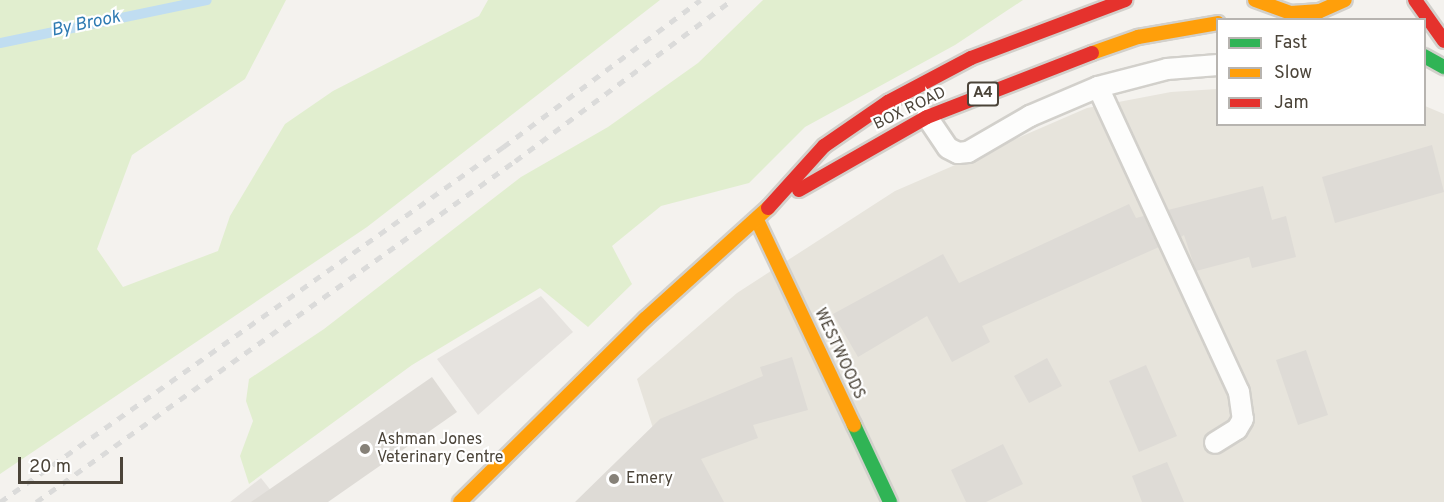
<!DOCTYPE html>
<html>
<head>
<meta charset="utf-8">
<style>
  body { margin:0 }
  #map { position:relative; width:1444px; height:502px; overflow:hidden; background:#f4f2ee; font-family:Overpass,sans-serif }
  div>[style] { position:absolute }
  .residential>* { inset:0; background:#e7e4dc }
  .green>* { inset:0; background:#e1eecf }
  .parking>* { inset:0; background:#e6e3df }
  .stream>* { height:10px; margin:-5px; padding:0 5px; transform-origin:5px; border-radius:5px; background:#c0ddf1 }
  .building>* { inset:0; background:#dedbd6 }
  .roads { filter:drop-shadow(2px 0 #d2d0cb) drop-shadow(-2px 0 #d2d0cb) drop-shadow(0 2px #d2d0cb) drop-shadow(0 -2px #d2d0cb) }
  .lane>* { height:20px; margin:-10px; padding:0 10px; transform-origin:10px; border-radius:10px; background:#fdfdfc }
  .fast>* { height:14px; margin:-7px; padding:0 7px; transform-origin:7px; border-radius:7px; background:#30b455 }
  .slow>* { height:14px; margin:-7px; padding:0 7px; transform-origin:7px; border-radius:7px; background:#ff9f0a }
  .jam>* { height:14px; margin:-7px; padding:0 7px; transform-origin:7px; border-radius:7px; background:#e5322d }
  .rail>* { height:4.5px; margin-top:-2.25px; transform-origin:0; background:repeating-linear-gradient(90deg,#dbdbda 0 8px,transparent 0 16px) }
  .dots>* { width:16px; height:16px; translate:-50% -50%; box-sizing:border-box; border:3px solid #fff; border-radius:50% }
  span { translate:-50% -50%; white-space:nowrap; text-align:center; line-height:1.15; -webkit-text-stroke:4.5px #fff; paint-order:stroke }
  .shield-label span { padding:2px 4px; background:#fff; border:2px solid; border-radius:4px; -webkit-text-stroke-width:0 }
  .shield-label { font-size:15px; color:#4b4439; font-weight:700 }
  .street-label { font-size:16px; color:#4b4439 }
  .poi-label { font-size:16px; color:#4b4439 }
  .left { translate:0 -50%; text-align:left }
  .water-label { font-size:18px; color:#2e7ab2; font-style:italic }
  .legend { position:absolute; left:1216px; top:18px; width:210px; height:108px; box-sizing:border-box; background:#fff; border:2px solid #b7b4b0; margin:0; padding:8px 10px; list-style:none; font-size:18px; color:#4b4439 }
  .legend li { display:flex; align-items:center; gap:12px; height:30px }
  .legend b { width:30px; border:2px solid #b7b4b0 }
  .scale { position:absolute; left:18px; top:457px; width:105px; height:27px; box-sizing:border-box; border:3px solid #4b4439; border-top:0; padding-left:8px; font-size:18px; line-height:21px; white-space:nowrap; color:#4b4439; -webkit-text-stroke:4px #fff; paint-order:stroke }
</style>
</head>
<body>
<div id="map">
  <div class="residential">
    <div style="clip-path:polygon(1217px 89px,1218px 124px,1424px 124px,1425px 106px,1444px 114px,1444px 502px,677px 502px,637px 379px,737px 293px,895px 191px,1087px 108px,1171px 92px)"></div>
  </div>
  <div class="green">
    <div style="clip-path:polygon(0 0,286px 0,245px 79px,132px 155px,97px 249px,123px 287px,218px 251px,230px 216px,285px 124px,333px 91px,479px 16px,488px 0,660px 0,367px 227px,0 474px)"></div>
    <div style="clip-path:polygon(763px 0,1023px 0,955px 45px,805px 127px,749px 183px,661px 206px,612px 246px,632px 284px,588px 327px,540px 288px,412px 365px,249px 484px,240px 456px,253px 421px,246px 401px,249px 379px,324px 329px,521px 177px,608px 127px,698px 63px)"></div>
  </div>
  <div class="parking">
    <div style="clip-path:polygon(541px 296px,573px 332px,478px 415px,437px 359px)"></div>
    <div style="clip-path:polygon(261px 478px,280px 502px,230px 502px)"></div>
  </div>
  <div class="stream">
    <div style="left:0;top:43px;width:211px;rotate:-11.7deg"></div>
  </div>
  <div class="building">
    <div style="clip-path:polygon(1432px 145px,1444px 192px,1335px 223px,1322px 177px)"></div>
    <div style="clip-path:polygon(1263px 186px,1272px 220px,1286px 216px,1296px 257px,1252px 268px,1249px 257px,1196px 271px,1184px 235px,1181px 237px,1168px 210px)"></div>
    <div style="clip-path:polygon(1129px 204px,1136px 218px,1144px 216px,1159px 247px,982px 326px,990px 342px,952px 362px,927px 316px,858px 357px,833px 314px,943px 254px,959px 283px)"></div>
    <div style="clip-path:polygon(1306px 350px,1328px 415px,1298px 425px,1276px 360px)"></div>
    <div style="clip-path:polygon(792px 357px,808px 410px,753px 425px,758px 438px,701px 459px,724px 502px,575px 502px,660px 419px,763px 376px,760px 367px)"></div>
    <div style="clip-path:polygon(1047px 358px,1062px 386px,1029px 403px,1014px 376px)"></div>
    <div style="clip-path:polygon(1146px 365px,1177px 436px,1139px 452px,1109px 381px)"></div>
    <div style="clip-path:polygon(432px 377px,457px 412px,328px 502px,251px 502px)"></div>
    <div style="clip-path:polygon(1003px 444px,1023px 484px,986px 502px,966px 502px,951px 470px)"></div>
    <div style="clip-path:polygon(1167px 462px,1184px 502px,1142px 502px,1132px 476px)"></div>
  </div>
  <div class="roads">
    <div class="lane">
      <div style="left:1098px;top:87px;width:336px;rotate:65.2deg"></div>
      <div style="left:1239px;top:392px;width:27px;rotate:82deg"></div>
      <div style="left:1243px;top:419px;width:12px;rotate:121deg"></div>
      <div style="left:1237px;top:429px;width:26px;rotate:148deg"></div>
      <div style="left:927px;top:117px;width:37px;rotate:56deg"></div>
      <div style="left:948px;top:148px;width:11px;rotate:27deg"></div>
      <div style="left:958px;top:153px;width:10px;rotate:-6deg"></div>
      <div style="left:968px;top:152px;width:72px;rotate:-30.1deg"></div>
      <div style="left:1030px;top:116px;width:74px;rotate:-23.1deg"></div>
      <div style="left:1098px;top:87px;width:71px;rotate:-14.6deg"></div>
      <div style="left:1167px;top:69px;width:51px;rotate:-4.5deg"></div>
    </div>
    <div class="fast">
      <div style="left:1424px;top:56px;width:23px;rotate:29deg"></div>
      <div style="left:854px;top:425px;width:85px;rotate:64.9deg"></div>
    </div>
    <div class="slow">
      <div style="left:1255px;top:0;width:38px;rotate:20deg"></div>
      <div style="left:1291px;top:13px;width:29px;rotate:-4deg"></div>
      <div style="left:1320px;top:11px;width:27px;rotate:-24deg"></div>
      <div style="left:1092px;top:53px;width:49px;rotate:-19.2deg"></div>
      <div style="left:1138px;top:37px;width:81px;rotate:-9.9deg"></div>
      <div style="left:757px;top:220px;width:227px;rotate:64.7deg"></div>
      <div style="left:460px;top:502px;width:260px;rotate:-44.7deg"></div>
      <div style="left:645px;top:319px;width:166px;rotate:-42.1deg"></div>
    </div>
    <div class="jam">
      <div style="left:1415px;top:0;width:50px;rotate:54.7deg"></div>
      <div style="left:799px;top:190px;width:147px;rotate:-29.7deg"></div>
      <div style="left:927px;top:117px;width:177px;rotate:-21.2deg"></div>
      <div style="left:768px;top:208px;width:84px;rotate:-47.9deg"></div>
      <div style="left:824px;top:146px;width:78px;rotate:-34.5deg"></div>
      <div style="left:888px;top:102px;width:94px;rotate:-27.9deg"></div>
      <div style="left:971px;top:58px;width:165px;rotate:-20.6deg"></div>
    </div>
  </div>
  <div class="rail">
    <div style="left:0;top:502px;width:616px;rotate:-35.21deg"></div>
    <div style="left:503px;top:147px;width:246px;rotate:-36.7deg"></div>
    <div style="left:36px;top:502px;width:588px;rotate:-35.45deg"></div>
    <div style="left:515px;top:161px;width:270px;rotate:-36.6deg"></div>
  </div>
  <div class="dots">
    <div style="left:365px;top:449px;background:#868178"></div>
    <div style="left:614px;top:479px;background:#868178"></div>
  </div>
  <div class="shield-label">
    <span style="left:983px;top:94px">A4</span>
  </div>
  <div class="street-label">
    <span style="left:910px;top:109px;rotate:-26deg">BOX ROAD</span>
    <span style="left:839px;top:354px;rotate:65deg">WESTWOODS</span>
  </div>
  <div class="poi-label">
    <span class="left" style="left:377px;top:449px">Ashman Jones<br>Veterinary Centre</span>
    <span class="left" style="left:626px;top:479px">Emery</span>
  </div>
  <div class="water-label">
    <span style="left:86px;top:25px;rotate:-12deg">By Brook</span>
  </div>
  <ul class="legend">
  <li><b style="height:8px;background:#30b455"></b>Fast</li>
  <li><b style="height:8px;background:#ff9f0a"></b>Slow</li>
  <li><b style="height:8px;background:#e5322d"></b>Jam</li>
  </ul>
  <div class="scale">20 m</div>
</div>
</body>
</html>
